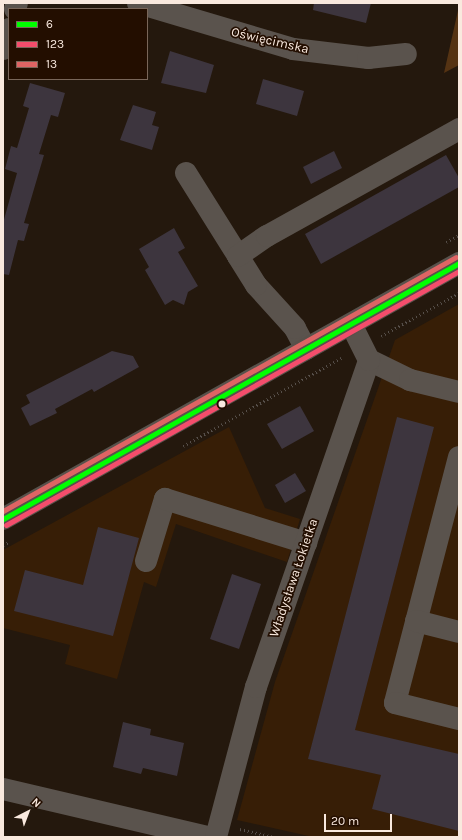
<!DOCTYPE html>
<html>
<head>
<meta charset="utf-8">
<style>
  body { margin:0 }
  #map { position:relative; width:462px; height:840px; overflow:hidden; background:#24180d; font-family:Karla,sans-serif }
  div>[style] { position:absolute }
  .built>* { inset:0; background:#371e06 }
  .green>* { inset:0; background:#553313 }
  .building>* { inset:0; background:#3d353e }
  .path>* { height:2.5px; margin-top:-1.25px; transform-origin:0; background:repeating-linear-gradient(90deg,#564f4a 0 1px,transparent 0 4px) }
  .minor>* { height:22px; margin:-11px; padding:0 11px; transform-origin:11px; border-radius:11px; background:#5a534d }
  .major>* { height:22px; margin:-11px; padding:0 11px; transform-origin:11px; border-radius:11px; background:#58514b }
  .bus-1>* { height:5px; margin:-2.5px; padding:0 2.5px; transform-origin:2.5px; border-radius:2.5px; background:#0f0 }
  .bus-2>* { height:5px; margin:-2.5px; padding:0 2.5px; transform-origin:2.5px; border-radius:2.5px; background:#f44d6c }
  .bus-3>* { height:5px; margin:-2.5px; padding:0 2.5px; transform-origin:2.5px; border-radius:2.5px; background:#de6464 }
  .dots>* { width:11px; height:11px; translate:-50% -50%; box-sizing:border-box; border:2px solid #230e00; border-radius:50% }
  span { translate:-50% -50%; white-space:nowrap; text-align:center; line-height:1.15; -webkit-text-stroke:3.5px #230e00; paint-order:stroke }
  .street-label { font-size:13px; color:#f9e9de }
  .frame { position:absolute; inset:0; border:4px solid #f9e9de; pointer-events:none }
  .legend { position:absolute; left:8px; top:8px; width:140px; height:72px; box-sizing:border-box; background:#230e00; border:1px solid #796659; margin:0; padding:5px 7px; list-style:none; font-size:12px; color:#f9e9de }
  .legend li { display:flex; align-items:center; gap:8px; height:20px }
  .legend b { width:20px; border:1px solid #796659 }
  .north { position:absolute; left:8px; top:792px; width:40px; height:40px; -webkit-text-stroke:3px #230e00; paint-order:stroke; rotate:42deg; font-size:11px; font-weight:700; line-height:16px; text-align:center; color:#f9e9de }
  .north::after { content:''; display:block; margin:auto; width:14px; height:18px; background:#f9e9de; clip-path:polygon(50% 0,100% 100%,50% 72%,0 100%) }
  .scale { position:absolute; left:324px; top:814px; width:68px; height:18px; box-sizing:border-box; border:2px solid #f9e9de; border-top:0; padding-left:5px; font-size:12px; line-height:14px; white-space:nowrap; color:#f9e9de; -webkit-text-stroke:3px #230e00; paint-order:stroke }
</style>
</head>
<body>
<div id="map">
  <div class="built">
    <div style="clip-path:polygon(459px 304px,459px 837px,313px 837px,237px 820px,275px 682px,395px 340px)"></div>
    <div style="clip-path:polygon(229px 427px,265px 508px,300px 519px,287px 562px,176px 524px,156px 587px,144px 582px,117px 679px,65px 664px,70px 645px,3px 628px,3px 550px)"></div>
  </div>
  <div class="green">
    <div style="clip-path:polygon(459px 6px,459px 65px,444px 73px)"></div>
  </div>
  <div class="building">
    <div style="clip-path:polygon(314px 3px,371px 3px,366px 23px,313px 10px)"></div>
    <div style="clip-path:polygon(170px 51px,214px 65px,206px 93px,161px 83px)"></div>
    <div style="clip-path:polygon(263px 79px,304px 91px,297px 116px,256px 104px)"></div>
    <div style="clip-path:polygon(30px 83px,65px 93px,58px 117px,51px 115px,39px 154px,44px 155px,24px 223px,29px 224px,24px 241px,18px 240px,9px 275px,3px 274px,3px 223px,17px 173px,5px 169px,11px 146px,17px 148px,29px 108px,23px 106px)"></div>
    <div style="clip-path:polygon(133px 105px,156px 112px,152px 125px,159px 127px,152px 150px,120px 140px)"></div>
    <div style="clip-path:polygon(334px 151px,342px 168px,311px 184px,303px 167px)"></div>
    <div style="clip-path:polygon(446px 155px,459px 178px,459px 187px,321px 264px,305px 234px)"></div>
    <div style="clip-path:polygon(174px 228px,185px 248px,178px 252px,198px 286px,188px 292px,184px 305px,173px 300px,165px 305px,145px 270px,149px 267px,139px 249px)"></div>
    <div style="clip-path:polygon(112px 351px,133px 356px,139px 367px,94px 392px,92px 389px,55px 409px,57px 413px,30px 426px,21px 408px,30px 403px,26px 395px)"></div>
    <div style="clip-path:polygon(300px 406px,314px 431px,282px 449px,267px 424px)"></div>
    <div style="clip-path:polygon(397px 417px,434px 427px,355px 730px,459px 754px,459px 831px,372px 809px,381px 775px,308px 759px)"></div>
    <div style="clip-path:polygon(295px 473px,306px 491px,285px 503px,275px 485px)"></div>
    <div style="clip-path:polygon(98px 527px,139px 538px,113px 636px,14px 611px,25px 570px,83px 585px)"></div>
    <div style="clip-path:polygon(232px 574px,261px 584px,239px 649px,210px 639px)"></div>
    <div style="clip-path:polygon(123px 722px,151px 729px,150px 735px,184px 743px,177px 776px,143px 768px,141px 774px,113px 767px)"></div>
  </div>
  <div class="path">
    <div style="left:446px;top:242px;width:15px;rotate:-28deg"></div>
    <div style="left:381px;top:336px;width:89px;rotate:-28.9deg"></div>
    <div style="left:183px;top:446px;width:183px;rotate:-29.1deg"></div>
    <div style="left:3px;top:545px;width:7px;rotate:-27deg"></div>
    <div style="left:240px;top:829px;width:36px;rotate:13deg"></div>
  </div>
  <div class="minor">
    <div style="left:138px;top:3px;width:162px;rotate:16.5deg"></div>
    <div style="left:293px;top:49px;width:76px;rotate:6.8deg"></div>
    <div style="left:368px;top:58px;width:38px;rotate:-6deg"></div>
    <div style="left:15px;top:9px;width:6px;rotate:-72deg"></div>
    <div style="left:3px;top:49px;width:21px;rotate:-73deg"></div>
    <div style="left:186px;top:173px;width:98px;rotate:57.9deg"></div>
    <div style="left:306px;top:349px;width:24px;rotate:-118deg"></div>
    <div style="left:295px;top:328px;width:58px;rotate:-132.2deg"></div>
    <div style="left:256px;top:285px;width:34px;rotate:-122deg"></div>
    <div style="left:238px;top:256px;width:35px;rotate:-35deg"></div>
    <div style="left:267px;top:236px;width:220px;rotate:-29.1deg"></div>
    <div style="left:369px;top:360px;width:46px;rotate:26deg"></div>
    <div style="left:410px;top:380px;width:50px;rotate:13.8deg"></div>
    <div style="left:459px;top:457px;width:254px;rotate:104.6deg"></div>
    <div style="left:395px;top:703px;width:66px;rotate:14deg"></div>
    <div style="left:146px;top:561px;width:65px;rotate:-73deg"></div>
    <div style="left:165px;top:499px;width:148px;rotate:17.3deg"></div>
    <div style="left:416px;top:621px;width:44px;rotate:14.3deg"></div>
    <div style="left:3px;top:789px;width:210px;rotate:13.2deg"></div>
    <div style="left:216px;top:837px;width:155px;rotate:-75.1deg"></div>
    <div style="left:256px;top:687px;width:346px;rotate:-70.9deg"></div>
    <div style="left:369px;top:360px;width:40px;rotate:-116.6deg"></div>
  </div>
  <div class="major">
    <div style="left:3px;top:519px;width:523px;rotate:-29.31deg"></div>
  </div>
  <div class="bus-1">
    <div style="left:3px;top:519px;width:523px;rotate:-29.31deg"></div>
  </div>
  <div class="bus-2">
    <div style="left:6px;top:525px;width:519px;rotate:-29.28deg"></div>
  </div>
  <div class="bus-3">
    <div style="left:3px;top:511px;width:519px;rotate:-29.28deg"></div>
  </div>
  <div class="dots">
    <div style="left:222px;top:404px;background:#f9e9de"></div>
  </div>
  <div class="street-label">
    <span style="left:270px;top:41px;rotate:13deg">Oświęcimska</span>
    <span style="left:294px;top:578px;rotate:-71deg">Władysława Łokietka</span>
  </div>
  <div class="frame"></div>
  <ul class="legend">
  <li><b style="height:5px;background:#0f0"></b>6</li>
  <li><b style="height:5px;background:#f44d6c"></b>123</li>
  <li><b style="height:5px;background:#de6464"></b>13</li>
  </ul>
  <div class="north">N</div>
  <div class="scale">20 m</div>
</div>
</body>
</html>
